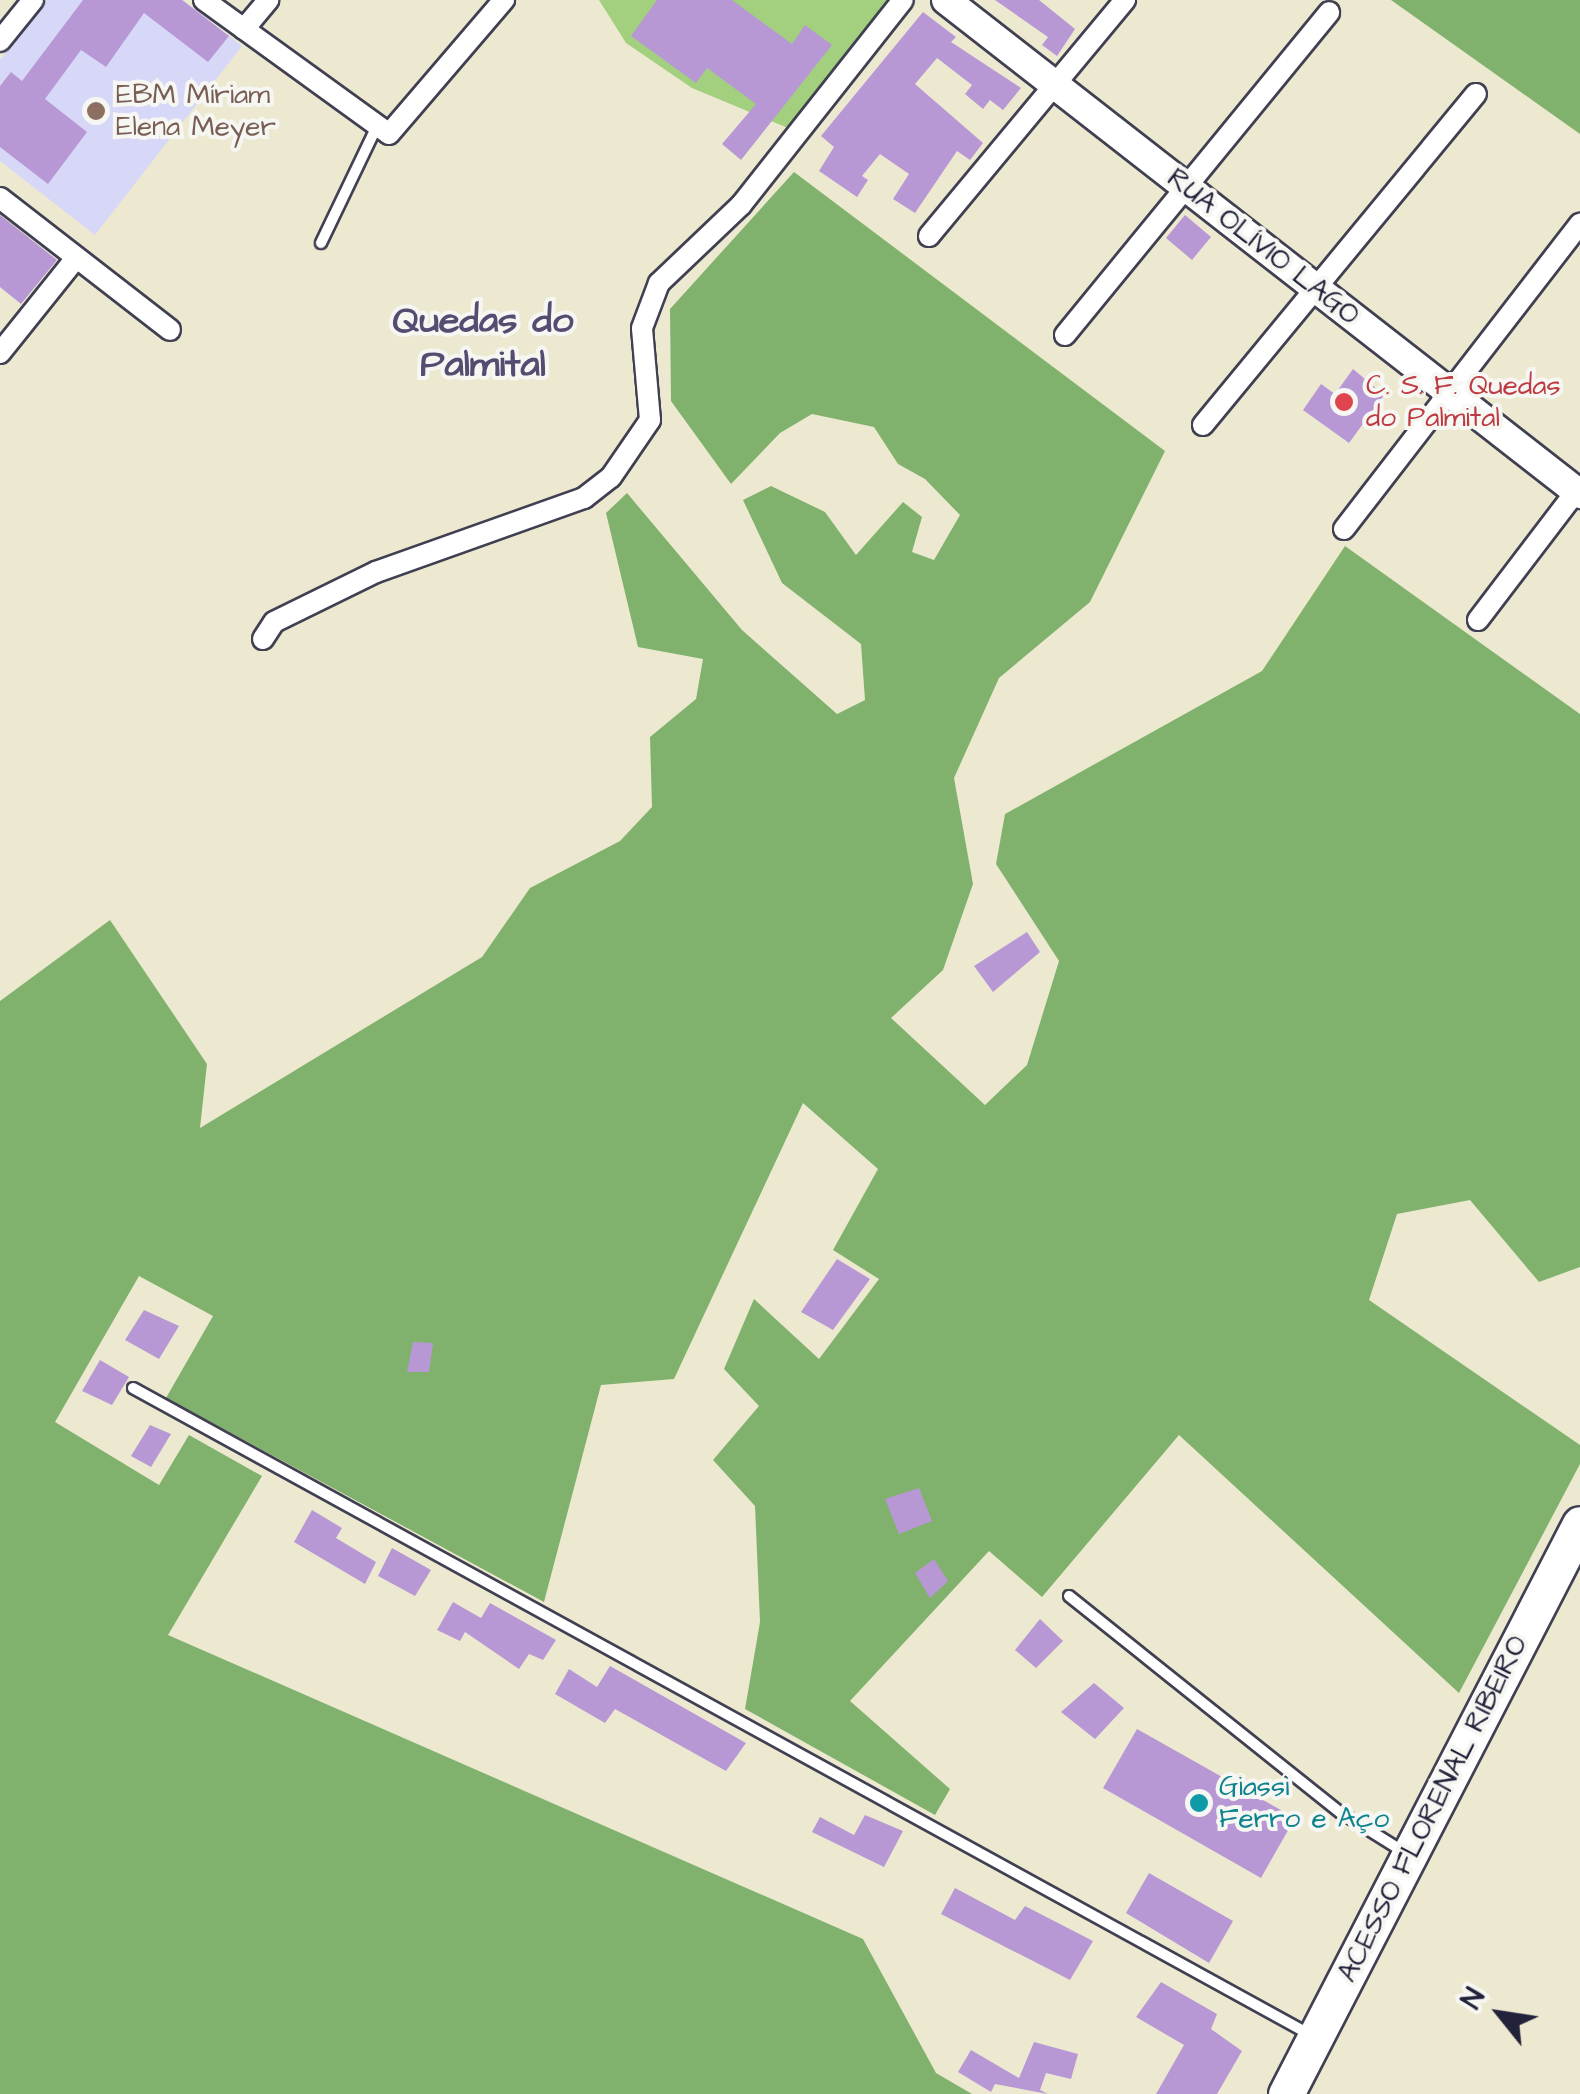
<!DOCTYPE html>
<html>
<head>
<meta charset="utf-8">
<style>
  body { margin:0 }
  #map { position:relative; width:1580px; height:2094px; overflow:hidden; background:#ede9d1; font-family:"Architects Daughter",sans-serif }
  div>[style] { position:absolute }
  .built>* { inset:0; background:#d7d7f8 }
  .green>* { inset:0; background:#a2d07e }
  .forest>* { inset:0; background:#81b26d }
  .building>* { inset:0; background:#b798d4 }
  .roads { filter:drop-shadow(2px 0 #404052) drop-shadow(-2px 0 #404052) drop-shadow(0 2px #404052) drop-shadow(0 -2px #404052) }
  .lane>* { height:10px; margin:-5px; padding:0 5px; transform-origin:5px; border-radius:5px; background:#fff }
  .street>* { height:20px; margin:-10px; padding:0 10px; transform-origin:10px; border-radius:10px; background:#fff }
  .secondary>* { height:28px; margin:-14px; padding:0 14px; transform-origin:14px; border-radius:14px; background:#fff }
  .highway>* { height:35px; margin:-17.5px; padding:0 17.5px; transform-origin:17.5px; border-radius:17.5px; background:#fff }
  .dots>* { width:28px; height:28px; translate:-50% -50%; box-sizing:border-box; border:5px solid #f6f6f2; border-radius:50% }
  span { translate:-50% -50%; white-space:nowrap; text-align:center; line-height:1.15; -webkit-text-stroke:8px #f6f6f2; paint-order:stroke }
  .education-label { font-size:28px; color:#785e54 }
  .left { translate:0 -50%; text-align:left }
  .street-label { font-size:28px; color:#22223b }
  .health-label { font-size:28px; color:#be3a42 }
  .culture-label { font-size:28px; color:#0d838f }
  .district-label { font-size:38px; color:#564b71; font-weight:700 }
  .north { position:absolute; left:1450px; top:1964px; width:100px; height:100px; -webkit-text-stroke:8px #f6f6f2; paint-order:stroke; rotate:300deg; font-size:28px; font-weight:700; line-height:40px; text-align:center; color:#22223b }
  .north::after { content:''; display:block; margin:auto; width:35px; height:45px; background:#22223b; clip-path:polygon(50% 0,100% 100%,50% 72%,0 100%) }
</style>
</head>
<body>
<div id="map">
  <div class="built">
    <div style="clip-path:polygon(47px 0,183px 0,242px 46px,95px 235px,0 161px,0 60px)"></div>
  </div>
  <div class="green">
    <div style="clip-path:polygon(599px 0,891px 0,788px 128px,692px 88px,626px 43px)"></div>
  </div>
  <div class="forest">
    <div style="clip-path:polygon(1391px 0,1580px 0,1580px 134px)"></div>
    <div style="clip-path:polygon(794px 172px,1165px 451px,1090px 602px,999px 678px,954px 778px,973px 884px,943px 970px,891px 1018px,985px 1105px,1027px 1065px,1059px 961px,996px 864px,1005px 814px,1262px 671px,1345px 546px,1580px 714px,1580px 1267px,1539px 1282px,1470px 1200px,1397px 1214px,1369px 1300px,1580px 1445px,1580px 1464px,1459px 1693px,1179px 1435px,1042px 1597px,989px 1551px,850px 1701px,950px 1789px,935px 1815px,745px 1709px,760px 1622px,755px 1506px,713px 1460px,759px 1406px,724px 1369px,754px 1299px,819px 1359px,879px 1279px,833px 1250px,878px 1169px,803px 1103px,674px 1379px,601px 1385px,544px 1602px,166px 1398px,213px 1316px,139px 1276px,55px 1422px,159px 1485px,189px 1435px,262px 1476px,168px 1635px,863px 1939px,936px 2073px,972px 2094px,0 2094px,0 1001px,110px 920px,207px 1064px,200px 1128px,482px 957px,530px 888px,620px 841px,652px 807px,650px 737px,696px 699px,703px 659px,638px 647px,606px 513px,627px 493px,742px 630px,837px 714px,865px 700px,861px 644px,782px 583px,743px 500px,771px 486px,825px 512px,856px 555px,903px 502px,922px 517px,912px 552px,934px 560px,960px 515px,925px 479px,898px 464px,874px 427px,812px 414px,780px 433px,731px 484px,671px 401px,670px 309px)"></div>
  </div>
  <div class="building">
    <div style="clip-path:polygon(83px 0,182px 0,229px 36px,208px 62px,144px 13px,106px 67px,81px 50px,45px 99px,87px 132px,48px 184px,0 147px,0 86px,11px 72px,22px 81px)"></div>
    <div style="clip-path:polygon(657px 0,732px 0,792px 44px,805px 25px,832px 45px,741px 160px,722px 144px,756px 104px,707px 68px,696px 83px,631px 36px)"></div>
    <div style="clip-path:polygon(995px 0,1039px 0,1075px 29px,1057px 56px,1042px 45px,1048px 37px)"></div>
    <div style="clip-path:polygon(923px 12px,956px 37px,951px 42px,1021px 88px,1003px 110px,990px 100px,983px 109px,965px 94px,972px 85px,937px 58px,915px 84px,983px 143px,970px 160px,957px 151px,915px 213px,893px 199px,909px 174px,880px 154px,862px 176px,868px 180px,857px 197px,819px 171px,834px 147px,821px 136px)"></div>
    <div style="clip-path:polygon(0 215px,57px 260px,21px 304px,0 287px)"></div>
    <div style="clip-path:polygon(1185px 215px,1211px 237px,1192px 260px,1166px 238px)"></div>
    <div style="clip-path:polygon(1353px 369px,1384px 395px,1349px 443px,1303px 410px,1321px 384px,1335px 394px)"></div>
    <div style="clip-path:polygon(1027px 932px,1040px 952px,993px 992px,974px 966px)"></div>
    <div style="clip-path:polygon(837px 1259px,870px 1279px,833px 1330px,801px 1312px)"></div>
    <div style="clip-path:polygon(144px 1310px,179px 1326px,159px 1359px,125px 1340px)"></div>
    <div style="clip-path:polygon(413px 1342px,433px 1343px,429px 1372px,407px 1372px)"></div>
    <div style="clip-path:polygon(100px 1360px,129px 1377px,112px 1405px,82px 1391px)"></div>
    <div style="clip-path:polygon(150px 1425px,171px 1434px,151px 1467px,131px 1456px)"></div>
    <div style="clip-path:polygon(919px 1488px,932px 1521px,899px 1534px,885px 1499px)"></div>
    <div style="clip-path:polygon(312px 1510px,342px 1528px,336px 1538px,376px 1562px,365px 1584px,294px 1542px)"></div>
    <div style="clip-path:polygon(392px 1548px,431px 1570px,415px 1596px,378px 1576px)"></div>
    <div style="clip-path:polygon(934px 1559px,948px 1581px,930px 1598px,915px 1573px)"></div>
    <div style="clip-path:polygon(453px 1602px,481px 1618px,490px 1603px,556px 1640px,543px 1660px,529px 1654px,519px 1669px,465px 1632px,460px 1641px,437px 1630px)"></div>
    <div style="clip-path:polygon(1040px 1619px,1063px 1641px,1036px 1668px,1015px 1650px)"></div>
    <div style="clip-path:polygon(610px 1666px,746px 1743px,726px 1771px,615px 1709px,605px 1723px,555px 1694px,569px 1669px,597px 1687px)"></div>
    <div style="clip-path:polygon(1094px 1683px,1124px 1708px,1095px 1739px,1061px 1712px)"></div>
    <div style="clip-path:polygon(1137px 1729px,1295px 1818px,1261px 1878px,1103px 1788px)"></div>
    <div style="clip-path:polygon(865px 1815px,903px 1831px,884px 1867px,812px 1832px,820px 1817px,854px 1835px)"></div>
    <div style="clip-path:polygon(1149px 1873px,1233px 1921px,1209px 1963px,1126px 1913px)"></div>
    <div style="clip-path:polygon(955px 1888px,1015px 1920px,1025px 1906px,1093px 1941px,1070px 1980px,941px 1914px)"></div>
    <div style="clip-path:polygon(1161px 1982px,1217px 2014px,1211px 2029px,1242px 2051px,1217px 2094px,1156px 2094px,1184px 2045px,1136px 2017px)"></div>
    <div style="clip-path:polygon(1034px 2042px,1078px 2054px,1071px 2079px,1046px 2073px,1040px 2090px,1048px 2094px,995px 2084px,991px 2092px,958px 2072px,971px 2050px,1019px 2078px)"></div>
  </div>
  <div class="roads">
    <div class="lane">
      <div style="left:321px;top:243px;width:127px;rotate:-64.4deg"></div>
      <div style="left:133px;top:1388px;width:1344px;rotate:28.78deg"></div>
      <div style="left:1069px;top:1596px;width:347px;rotate:38.6deg"></div>
      <div style="left:1340px;top:1812px;width:75px;rotate:32deg"></div>
    </div>
    <div class="street">
      <div style="left:204px;top:0;width:228px;rotate:35.9deg"></div>
      <div style="left:389px;top:134px;width:177px;rotate:-49.4deg"></div>
      <div style="left:244px;top:29px;width:38px;rotate:-50deg"></div>
      <div style="left:0;top:41px;width:53px;rotate:-51.2deg"></div>
      <div style="left:0;top:198px;width:215px;rotate:37.8deg"></div>
      <div style="left:929px;top:236px;width:307px;rotate:-50.3deg"></div>
      <div style="left:1065px;top:335px;width:417px;rotate:-50.7deg"></div>
      <div style="left:0;top:353px;width:122px;rotate:-51.3deg"></div>
      <div style="left:1203px;top:425px;width:429px;rotate:-50.5deg"></div>
      <div style="left:1344px;top:529px;width:386px;rotate:-52.3deg"></div>
      <div style="left:1478px;top:620px;width:168px;rotate:-52.7deg"></div>
      <div style="left:263px;top:639px;width:20px;rotate:-57deg"></div>
      <div style="left:274px;top:622px;width:114px;rotate:-26.1deg"></div>
      <div style="left:376px;top:572px;width:221px;rotate:-19.6deg"></div>
      <div style="left:584px;top:498px;width:34px;rotate:-38deg"></div>
      <div style="left:611px;top:477px;width:69px;rotate:-55.6deg"></div>
      <div style="left:650px;top:420px;width:92px;rotate:-95deg"></div>
      <div style="left:642px;top:328px;width:48px;rotate:-69.3deg"></div>
      <div style="left:659px;top:283px;width:113px;rotate:-43.6deg"></div>
      <div style="left:741px;top:205px;width:261px;rotate:-51.7deg"></div>
    </div>
    <div class="secondary">
      <div style="left:946px;top:0;width:804px;rotate:37.93deg"></div>
    </div>
    <div class="highway">
      <div style="left:1286px;top:2094px;width:641px;rotate:-62.72deg"></div>
    </div>
  </div>
  <div class="dots">
    <div style="left:96px;top:111px;background:#8d6e63"></div>
    <div style="left:1344px;top:402px;background:#e0444e"></div>
    <div style="left:1199px;top:1803px;background:#0f9aa8"></div>
  </div>
  <div class="education-label">
    <span class="left" style="left:116px;top:111px">EBM Míriam<br>Elena Meyer</span>
  </div>
  <div class="street-label">
    <span style="left:1263px;top:247px;rotate:38deg">RUA OLÍVIO LAGO</span>
    <span style="left:1433px;top:1809px;rotate:-63deg">ACESSO FLORENAL RIBEIRO</span>
  </div>
  <div class="health-label">
    <span class="left" style="left:1366px;top:402px">C. S. F. Quedas<br>do Palmital</span>
  </div>
  <div class="culture-label">
    <span class="left" style="left:1219px;top:1803px">Giassi<br>Ferro e Aço</span>
  </div>
  <div class="district-label">
    <span style="left:483px;top:344px">Quedas do<br>Palmital</span>
  </div>
  <div class="north">N</div>
</div>
</body>
</html>
